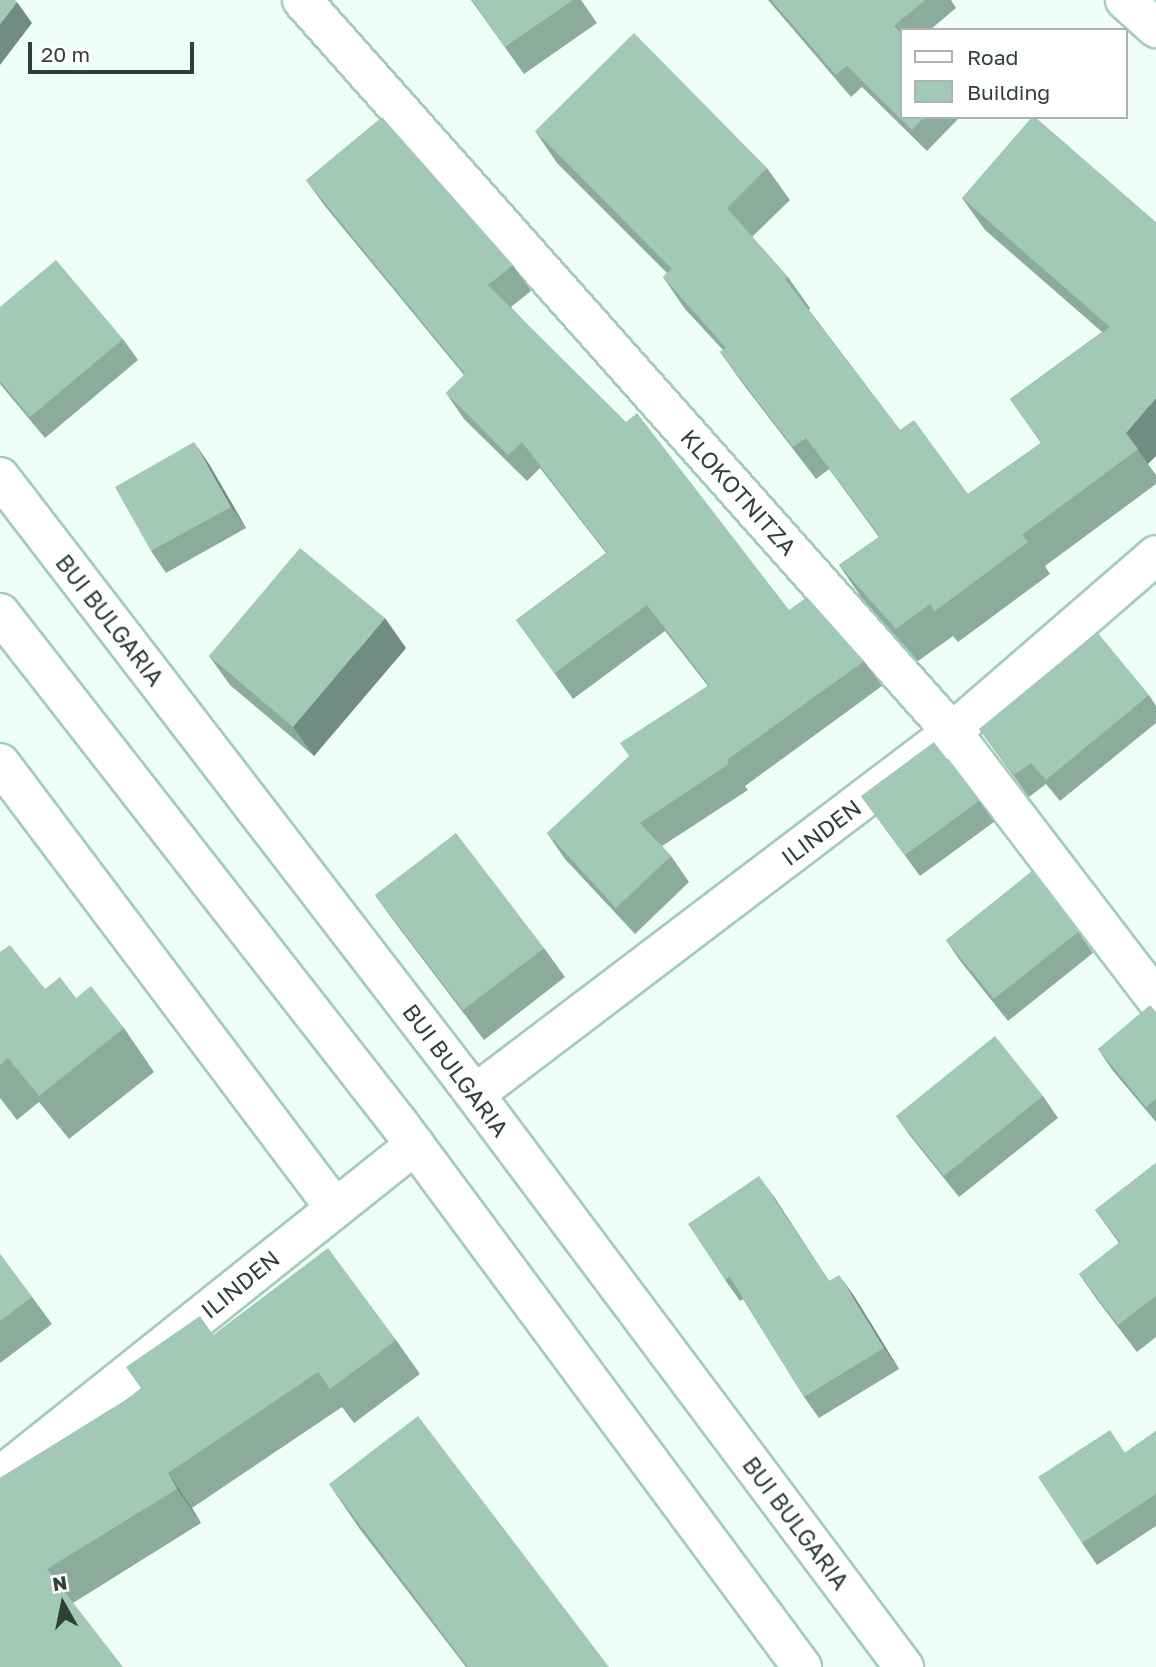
<!DOCTYPE html>
<html>
<head>
<meta charset="utf-8">
<style>
  body { margin:0 }
  #map { position:relative; width:1156px; height:1667px; overflow:hidden; background:#effff7; font-family:"Golos Text",sans-serif }
  div>[style] { position:absolute }
  .roads { filter:drop-shadow(2px 0 #a5ccba) drop-shadow(-2px 0 #a5ccba) drop-shadow(0 2px #a5ccba) drop-shadow(0 -2px #a5ccba) }
  .minor>* { height:38px; margin:-19px; padding:0 19px; transform-origin:19px; border-radius:19px; background:#fff }
  .secondary>* { height:38px; margin:-19px; padding:0 19px; transform-origin:19px; border-radius:19px; background:#fff }
  .wall>* { inset:0; background:#8bac9d }
  .shaded-wall>* { inset:0; background:#718c80 }
  .building>* { inset:0; background:#a2c8b7 }
  span { translate:-50% -50%; white-space:nowrap; text-align:center; line-height:1.15; -webkit-text-stroke:5px #fff; paint-order:stroke }
  .street-label { font-size:23px; color:#304039 }
  .legend { position:absolute; left:900px; top:28px; width:228px; height:91px; box-sizing:border-box; background:#fff; border:2px solid #acb3b0; margin:0; padding:9px 12px; list-style:none; font-size:21px; color:#304039 }
  .legend li { display:flex; align-items:center; gap:14px; height:35px }
  .legend b { width:35px; border:2px solid #acb3b0 }
  .north { position:absolute; left:28px; top:1569px; width:70px; height:70px; -webkit-text-stroke:5px #fff; paint-order:stroke; rotate:351deg; font-size:19px; font-weight:700; line-height:28px; text-align:center; color:#304039 }
  .north::after { content:''; display:block; margin:auto; width:24px; height:32px; background:#304039; clip-path:polygon(50% 0,100% 100%,50% 72%,0 100%) }
  .scale { position:absolute; left:28px; top:42px; width:166px; height:32px; box-sizing:border-box; border:4px solid #304039; border-top:0; padding-left:9px; font-size:21px; line-height:24px; white-space:nowrap; color:#304039; -webkit-text-stroke:5px #fff; paint-order:stroke }
</style>
</head>
<body>
<div id="map">
  <div class="roads">
    <div class="minor">
      <div style="left:302px;top:0;width:979px;rotate:48.4deg"></div>
      <div style="left:952px;top:732px;width:336px;rotate:52.6deg"></div>
      <div style="left:1125px;top:0;width:42px;rotate:42.1deg"></div>
      <div style="left:0;top:763px;width:557px;rotate:53.03deg"></div>
      <div style="left:475px;top:1094px;width:599px;rotate:-37.2deg"></div>
      <div style="left:952px;top:732px;width:270px;rotate:-40.9deg"></div>
      <div style="left:0;top:1476px;width:531px;rotate:-38.58deg"></div>
    </div>
    <div class="secondary">
      <div style="left:0;top:477px;width:761px;rotate:52.42deg"></div>
      <div style="left:464px;top:1080px;width:734px;rotate:53.15deg"></div>
      <div style="left:0;top:613px;width:650px;rotate:52deg"></div>
      <div style="left:400px;top:1125px;width:675px;rotate:53.44deg"></div>
    </div>
  </div>
  <div class="wall">
    <div style="clip-path:polygon(471px 0,581px 0,597px 23px,524px 74px)"></div>
    <div style="clip-path:polygon(768px 0,951px 0,956px 8px,930px 30px,902px 30px,902px 117px,960px 117px,927px 151px,862px 87px,851px 97px)"></div>
    <div style="clip-path:polygon(535px 131px,767px 168px,790px 200px,752px 237px,788px 277px,810px 308px,809px 310px,900px 430px,968px 494px,1041px 443px,1010px 399px,1102px 332px,985px 230px,962px 198px,1156px 222px,1148px 464px,1156px 475px,1156px 484px,1045px 566px,1050px 574px,958px 642px,953px 636px,918px 661px,861px 597px,839px 565px,879px 537px,829px 469px,816px 479px,743px 384px,720px 352px,723px 350px,685px 309px,663px 277px,667px 273px,557px 163px)"></div>
    <div style="clip-path:polygon(306px 180px,513px 265px,531px 291px,511px 307px,789px 610px,864px 661px,882px 686px,745px 786px,748px 790px,662px 846px,671px 856px,689px 882px,635px 934px,565px 859px,547px 833px,708px 686px,665px 631px,573px 699px,516px 620px,606px 553px,540px 468px,527px 481px,464px 419px,446px 393px,464px 375px,324px 205px)"></div>
    <div style="clip-path:polygon(0 307px,123px 339px,138px 360px,45px 438px,0 384px)"></div>
    <div style="clip-path:polygon(209px 464px,246px 528px,166px 573px,151px 551px)"></div>
    <div style="clip-path:polygon(406px 648px,314px 756px,230px 685px,209px 656px)"></div>
    <div style="clip-path:polygon(1149px 695px,1156px 706px,1156px 723px,1060px 801px,1046px 784px,1029px 797px,979px 729px)"></div>
    <div style="clip-path:polygon(861px 796px,979px 801px,994px 822px,920px 876px)"></div>
    <div style="clip-path:polygon(375px 895px,544px 948px,565px 977px,484px 1040px,396px 924px)"></div>
    <div style="clip-path:polygon(1078px 932px,1093px 953px,1008px 1021px,961px 962px,946px 940px)"></div>
    <div style="clip-path:polygon(0 952px,45px 989px,76px 998px,124px 1028px,154px 1072px,69px 1139px,39px 1102px,17px 1120px,0 1098px)"></div>
    <div style="clip-path:polygon(1156px 1012px,1156px 1122px,1113px 1071px,1098px 1049px)"></div>
    <div style="clip-path:polygon(1043px 1096px,1058px 1118px,959px 1197px,911px 1137px,896px 1116px)"></div>
    <div style="clip-path:polygon(1156px 1163px,1156px 1337px,1137px 1352px,1098px 1301px,1079px 1274px,1119px 1243px,1095px 1210px)"></div>
    <div style="clip-path:polygon(774px 1197px,829px 1281px,854px 1296px,899px 1369px,819px 1418px,804px 1397px,743px 1299px,740px 1301px,725px 1280px)"></div>
    <div style="clip-path:polygon(0 1254px,32px 1297px,52px 1324px,0 1363px)"></div>
    <div style="clip-path:polygon(213px 1335px,396px 1340px,420px 1374px,354px 1423px,342px 1407px,192px 1508px,201px 1523px,73px 1603px,0 1667px,0 1478px,142px 1390px)"></div>
    <div style="clip-path:polygon(1156px 1431px,1156px 1526px,1097px 1565px,1082px 1543px,1126px 1452px)"></div>
    <div style="clip-path:polygon(329px 1484px,609px 1667px,466px 1667px,359px 1528px)"></div>
  </div>
  <div class="shaded-wall">
    <div style="clip-path:polygon(17px 2px,32px 23px,0 65px,0 24px)"></div>
    <div style="clip-path:polygon(1156px 398px,1156px 456px,1148px 464px,1126px 433px)"></div>
    <div style="clip-path:polygon(194px 442px,209px 464px,246px 528px,231px 507px)"></div>
    <div style="clip-path:polygon(385px 618px,406px 648px,314px 756px,293px 727px)"></div>
    <div style="clip-path:polygon(759px 1176px,774px 1197px,843px 1303px,829px 1281px)"></div>
    <div style="clip-path:polygon(839px 1275px,854px 1296px,899px 1369px,884px 1348px)"></div>
    <div style="clip-path:polygon(168px 1473px,192px 1508px,201px 1523px,177px 1489px)"></div>
  </div>
  <div class="building">
    <div style="clip-path:polygon(0 0,15px 0,17px 2px,0 24px)"></div>
    <div style="clip-path:polygon(472px 0,573px 0,505px 47px)"></div>
    <div style="clip-path:polygon(771px 0,925px 0,894px 26px,902px 35px,902px 117px,924px 117px,912px 130px,847px 66px,836px 75px)"></div>
    <div style="clip-path:polygon(634px 33px,767px 168px,727px 208px,788px 277px,785px 279px,900px 430px,914px 420px,968px 494px,1041px 443px,1010px 399px,1110px 327px,962px 198px,1032px 117px,1035px 117px,1156px 222px,1156px 398px,1126px 433px,1138px 449px,1022px 535px,1028px 542px,935px 611px,930px 604px,896px 629px,839px 565px,880px 536px,806px 438px,793px 447px,720px 352px,726px 348px,663px 277px,672px 269px,535px 131px)"></div>
    <div style="clip-path:polygon(382px 117px,513px 265px,488px 285px,626px 422px,637px 413px,789px 610px,807px 597px,864px 661px,727px 760px,729px 764px,640px 823px,671px 856px,616px 908px,547px 833px,629px 756px,620px 743px,709px 685px,647px 605px,555px 673px,516px 620px,607px 553px,522px 442px,508px 455px,446px 393px,465px 374px,306px 180px)"></div>
    <div style="clip-path:polygon(56px 260px,123px 339px,30px 417px,0 381px,0 307px)"></div>
    <div style="clip-path:polygon(194px 442px,231px 507px,151px 551px,115px 487px)"></div>
    <div style="clip-path:polygon(300px 548px,385px 618px,293px 727px,209px 656px)"></div>
    <div style="clip-path:polygon(1097px 632px,1149px 695px,1046px 780px,1031px 763px,1014px 775px,979px 729px)"></div>
    <div style="clip-path:polygon(934px 742px,979px 801px,905px 855px,861px 796px)"></div>
    <div style="clip-path:polygon(456px 833px,544px 948px,463px 1010px,375px 895px)"></div>
    <div style="clip-path:polygon(1032px 871px,1078px 932px,994px 999px,946px 940px)"></div>
    <div style="clip-path:polygon(10px 945px,45px 989px,60px 977px,76px 998px,91px 986px,124px 1028px,39px 1096px,8px 1058px,0 1065px,0 952px)"></div>
    <div style="clip-path:polygon(1150px 1005px,1156px 1012px,1156px 1099px,1146px 1107px,1098px 1049px)"></div>
    <div style="clip-path:polygon(995px 1036px,1043px 1096px,944px 1176px,896px 1116px)"></div>
    <div style="clip-path:polygon(1156px 1163px,1156px 1296px,1118px 1325px,1079px 1274px,1120px 1242px,1095px 1210px)"></div>
    <div style="clip-path:polygon(759px 1176px,829px 1281px,839px 1275px,884px 1348px,804px 1397px,730px 1277px,725px 1280px,688px 1224px)"></div>
    <div style="clip-path:polygon(328px 1248px,396px 1340px,330px 1389px,318px 1372px,168px 1473px,177px 1489px,47px 1569px,123px 1667px,0 1667px,0 1478px,142px 1390px,126px 1367px,200px 1316px,213px 1335px)"></div>
    <div style="clip-path:polygon(0 1254px,32px 1297px,0 1321px)"></div>
    <div style="clip-path:polygon(418px 1416px,609px 1667px,468px 1667px,329px 1484px)"></div>
    <div style="clip-path:polygon(1110px 1430px,1125px 1453px,1156px 1431px,1156px 1494px,1082px 1543px,1038px 1477px)"></div>
  </div>
  <div class="street-label">
    <span style="left:739px;top:492px;rotate:48deg">KLOKOTNITZA</span>
    <span style="left:110px;top:620px;rotate:52deg">BUI BULGARIA</span>
    <span style="left:821px;top:832px;rotate:-37deg">ILINDEN</span>
    <span style="left:456px;top:1070px;rotate:53deg">BUI BULGARIA</span>
    <span style="left:240px;top:1284px;rotate:-39deg">ILINDEN</span>
    <span style="left:796px;top:1523px;rotate:53deg">BUI BULGARIA</span>
  </div>
  <ul class="legend">
  <li><b style="height:9px;background:#fff"></b>Road</li>
  <li><b style="height:19px;background:#a2c8b7"></b>Building</li>
  </ul>
  <div class="north">N</div>
  <div class="scale">20 m</div>
</div>
</body>
</html>
